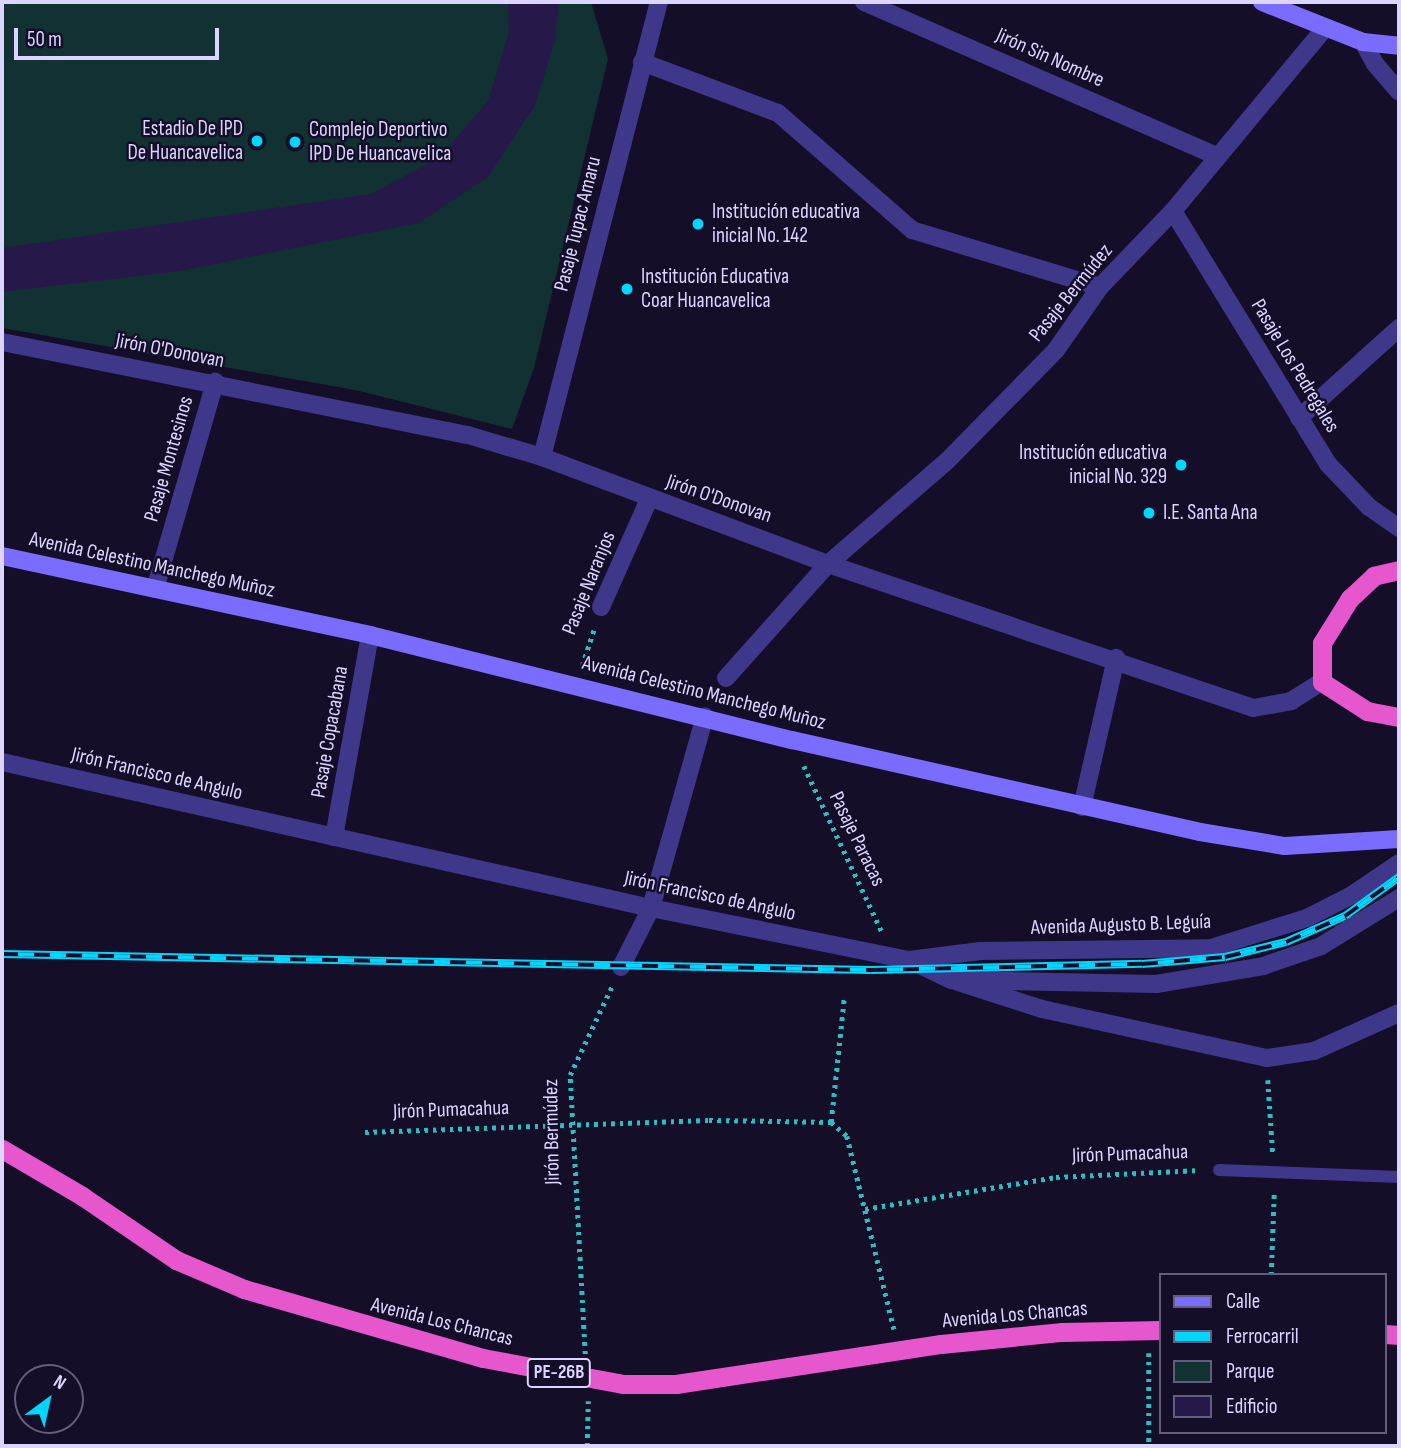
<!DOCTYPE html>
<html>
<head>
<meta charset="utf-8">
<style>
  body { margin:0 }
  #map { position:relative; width:1401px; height:1448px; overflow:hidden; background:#140e28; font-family:"Sofia Sans Condensed",sans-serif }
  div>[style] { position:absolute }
  .green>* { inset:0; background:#113132 }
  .building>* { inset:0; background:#26194a }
  .path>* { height:4.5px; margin-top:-2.25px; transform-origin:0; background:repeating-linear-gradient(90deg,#29bfbf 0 3.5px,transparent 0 8.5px) }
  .service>* { height:12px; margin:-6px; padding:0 6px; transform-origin:6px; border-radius:6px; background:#3f3789 }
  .pedestrian>* { height:18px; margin:-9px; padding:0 9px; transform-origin:9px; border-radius:9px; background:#3f3789 }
  .minor>* { height:18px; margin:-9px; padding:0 9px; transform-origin:9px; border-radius:9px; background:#3f3789 }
  .tertiary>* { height:18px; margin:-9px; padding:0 9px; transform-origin:9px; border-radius:9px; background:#3f3789 }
  .secondary>* { height:18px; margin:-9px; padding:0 9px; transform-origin:9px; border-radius:9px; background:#796cff }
  .trunk>* { height:19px; margin:-9.5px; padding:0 9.5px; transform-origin:9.5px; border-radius:9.5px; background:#e656cc }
  .rail>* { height:8px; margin-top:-4px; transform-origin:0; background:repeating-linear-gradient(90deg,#140e28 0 16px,#01d6ff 0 32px); box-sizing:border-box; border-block:2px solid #01d6ff }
  .dots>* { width:19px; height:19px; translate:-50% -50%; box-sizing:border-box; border:4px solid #140e28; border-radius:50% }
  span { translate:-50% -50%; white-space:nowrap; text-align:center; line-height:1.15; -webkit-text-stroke:5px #140e28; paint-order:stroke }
  .shield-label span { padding:2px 5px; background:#140e28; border:2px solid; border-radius:5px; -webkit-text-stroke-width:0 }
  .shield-label { font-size:19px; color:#dcd5ff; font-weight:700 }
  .street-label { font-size:21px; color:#dcd5ff }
  .poi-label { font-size:21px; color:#dcd5ff }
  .right { translate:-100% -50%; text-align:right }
  .left { translate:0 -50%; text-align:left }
  .frame { position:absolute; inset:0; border:4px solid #dcd5ff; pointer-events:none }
  .legend { position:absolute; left:1159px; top:1273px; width:228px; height:161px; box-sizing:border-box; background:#140e28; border:2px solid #645e7e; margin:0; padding:9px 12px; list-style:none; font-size:21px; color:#dcd5ff }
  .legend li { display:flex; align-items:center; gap:14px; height:35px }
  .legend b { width:35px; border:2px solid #645e7e }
  .north { position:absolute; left:14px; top:1364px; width:70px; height:70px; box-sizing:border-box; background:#140e28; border:2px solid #645e7e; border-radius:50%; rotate:33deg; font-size:19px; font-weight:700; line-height:28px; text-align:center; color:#dcd5ff }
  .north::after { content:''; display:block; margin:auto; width:24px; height:32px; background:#01d6ff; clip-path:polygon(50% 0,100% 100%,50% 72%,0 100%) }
  .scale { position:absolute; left:14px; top:28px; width:205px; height:32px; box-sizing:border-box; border:4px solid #dcd5ff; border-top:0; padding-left:9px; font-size:21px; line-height:24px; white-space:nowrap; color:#dcd5ff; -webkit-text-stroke:5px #140e28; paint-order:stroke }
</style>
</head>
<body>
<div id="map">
  <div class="green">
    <div style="clip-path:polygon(2px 2px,591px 2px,608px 59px,534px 368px,512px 429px,355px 390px,2px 328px)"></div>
  </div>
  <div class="building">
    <div style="clip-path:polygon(508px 2px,559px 2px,555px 41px,535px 105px,488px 177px,419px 223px,180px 271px,2px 292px,2px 248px,371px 194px,440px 157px,488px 101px,509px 32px)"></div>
  </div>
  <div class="path">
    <div style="left:582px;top:666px;width:40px;rotate:-72deg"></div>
    <div style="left:804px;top:766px;width:183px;rotate:64.8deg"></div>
    <div style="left:1268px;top:1080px;width:75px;rotate:86.2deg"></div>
    <div style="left:831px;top:1122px;width:21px;rotate:41deg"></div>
    <div style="left:847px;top:1136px;width:199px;rotate:76.3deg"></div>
    <div style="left:831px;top:1122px;width:124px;rotate:-84deg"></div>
    <div style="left:365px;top:1132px;width:344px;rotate:-2deg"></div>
    <div style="left:709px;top:1120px;width:122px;rotate:0.9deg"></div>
    <div style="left:865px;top:1209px;width:194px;rotate:-9.5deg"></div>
    <div style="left:1056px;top:1177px;width:144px;rotate:-2.8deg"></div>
    <div style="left:1271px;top:1275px;width:83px;rotate:-87.9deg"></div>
    <div style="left:1149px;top:1353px;width:93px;rotate:90deg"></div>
    <div style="left:585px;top:1354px;width:279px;rotate:-93.1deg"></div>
    <div style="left:570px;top:1075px;width:101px;rotate:-64.7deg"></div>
    <div style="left:587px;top:1446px;width:45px;rotate:-88.7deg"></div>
  </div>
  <div class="service">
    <div style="left:1219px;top:1170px;width:180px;rotate:2.2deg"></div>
  </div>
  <div class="pedestrian">
    <div style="left:601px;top:607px;width:118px;rotate:-66deg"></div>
    <div style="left:726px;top:678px;width:153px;rotate:-48.2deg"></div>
    <div style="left:828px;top:564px;width:157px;rotate:-40.9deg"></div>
    <div style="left:947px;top:461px;width:156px;rotate:-45.5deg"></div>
    <div style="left:1056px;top:350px;width:77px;rotate:-55.1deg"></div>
    <div style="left:621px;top:967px;width:66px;rotate:-63deg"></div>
    <div style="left:651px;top:908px;width:199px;rotate:-74.3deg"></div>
  </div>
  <div class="minor">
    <div style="left:864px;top:2px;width:386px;rotate:23.6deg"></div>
    <div style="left:1363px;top:42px;width:25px;rotate:61deg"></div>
    <div style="left:1375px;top:64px;width:37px;rotate:49deg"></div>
    <div style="left:642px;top:62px;width:145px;rotate:20.6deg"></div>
    <div style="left:778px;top:113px;width:178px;rotate:41.1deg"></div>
    <div style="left:912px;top:230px;width:196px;rotate:16.9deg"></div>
    <div style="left:1100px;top:287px;width:105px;rotate:-46.2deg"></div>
    <div style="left:1173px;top:211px;width:238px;rotate:-50.3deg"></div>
    <div style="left:1173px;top:211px;width:297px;rotate:58.5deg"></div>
    <div style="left:1328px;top:464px;width:59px;rotate:46.4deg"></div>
    <div style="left:1369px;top:507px;width:37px;rotate:35deg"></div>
    <div style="left:2px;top:342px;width:475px;rotate:11.3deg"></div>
    <div style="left:468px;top:435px;width:77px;rotate:16.6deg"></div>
    <div style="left:542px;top:457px;width:305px;rotate:20.5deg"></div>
    <div style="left:828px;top:564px;width:449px;rotate:18.7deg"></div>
    <div style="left:1253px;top:708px;width:39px;rotate:-10deg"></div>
    <div style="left:1291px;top:701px;width:36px;rotate:-32deg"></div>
    <div style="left:1299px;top:418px;width:135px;rotate:-42deg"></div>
    <div style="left:542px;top:457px;width:470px;rotate:-75.6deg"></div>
    <div style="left:155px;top:589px;width:216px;rotate:-73.8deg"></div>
    <div style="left:1082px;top:807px;width:153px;rotate:-77.1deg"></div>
    <div style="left:334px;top:837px;width:205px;rotate:-79.9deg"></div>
    <div style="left:958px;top:982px;width:88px;rotate:17.8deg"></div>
    <div style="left:1042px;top:1009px;width:230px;rotate:12.3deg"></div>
    <div style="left:1267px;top:1058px;width:48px;rotate:-8.5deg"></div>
    <div style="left:1314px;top:1051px;width:93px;rotate:-24.1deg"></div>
  </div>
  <div class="tertiary">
    <div style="left:2px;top:762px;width:665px;rotate:12.68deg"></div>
    <div style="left:651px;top:908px;width:263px;rotate:11.4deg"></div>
    <div style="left:909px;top:960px;width:47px;rotate:25.5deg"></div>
    <div style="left:951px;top:980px;width:205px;rotate:1.1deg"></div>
    <div style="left:1156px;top:984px;width:109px;rotate:-9.5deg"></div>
    <div style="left:1263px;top:966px;width:61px;rotate:-19deg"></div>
    <div style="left:1321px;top:946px;width:92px;rotate:-31.6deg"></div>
    <div style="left:909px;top:960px;width:72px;rotate:-7.2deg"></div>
    <div style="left:980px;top:951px;width:231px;rotate:-0.7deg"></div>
    <div style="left:1211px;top:948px;width:101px;rotate:-17.4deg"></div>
    <div style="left:1307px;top:918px;width:51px;rotate:-27.1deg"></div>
    <div style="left:1352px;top:895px;width:57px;rotate:-34.2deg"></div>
  </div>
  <div class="secondary">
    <div style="left:1262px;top:2px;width:109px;rotate:21.6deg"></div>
    <div style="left:1363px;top:42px;width:36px;rotate:6deg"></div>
    <div style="left:2px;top:556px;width:376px;rotate:12.1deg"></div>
    <div style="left:370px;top:635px;width:435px;rotate:14deg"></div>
    <div style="left:792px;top:740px;width:418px;rotate:12.7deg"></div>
    <div style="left:1200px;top:832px;width:86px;rotate:9.4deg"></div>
    <div style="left:1285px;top:846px;width:114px;rotate:-3.5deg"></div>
  </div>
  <div class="trunk">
    <div style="left:1399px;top:570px;width:26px;rotate:167deg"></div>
    <div style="left:1374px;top:576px;width:33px;rotate:137deg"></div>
    <div style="left:1350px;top:598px;width:53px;rotate:121.9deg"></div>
    <div style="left:1322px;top:643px;width:39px;rotate:90deg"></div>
    <div style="left:1322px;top:682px;width:54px;rotate:32.8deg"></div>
    <div style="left:1367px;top:711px;width:33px;rotate:11deg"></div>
    <div style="left:2px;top:1149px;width:93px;rotate:30.4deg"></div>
    <div style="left:82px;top:1196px;width:114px;rotate:34.2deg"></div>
    <div style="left:176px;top:1260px;width:74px;rotate:23.1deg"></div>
    <div style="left:244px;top:1289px;width:249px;rotate:16.1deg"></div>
    <div style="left:483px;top:1358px;width:142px;rotate:10.5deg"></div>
    <div style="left:623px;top:1384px;width:53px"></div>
    <div style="left:676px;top:1384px;width:268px;rotate:-8.6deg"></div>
    <div style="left:941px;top:1344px;width:122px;rotate:-5.7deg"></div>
    <div style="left:1062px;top:1332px;width:99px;rotate:-1.2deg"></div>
    <div style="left:1385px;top:1334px;width:14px;rotate:4deg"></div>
  </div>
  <div class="rail">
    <div style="left:2px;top:954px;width:869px;rotate:1.05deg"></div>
    <div style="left:871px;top:970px;width:271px;rotate:-1.3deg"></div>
    <div style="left:1142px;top:964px;width:83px;rotate:-4.8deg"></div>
    <div style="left:1225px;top:957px;width:63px;rotate:-13.8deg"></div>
    <div style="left:1286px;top:942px;width:64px;rotate:-23.8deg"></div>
    <div style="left:1345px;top:916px;width:67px;rotate:-35.8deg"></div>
  </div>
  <div class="dots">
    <div style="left:257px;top:141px;background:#01d6ff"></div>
    <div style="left:295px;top:142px;background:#01d6ff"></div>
    <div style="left:698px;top:224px;background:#01d6ff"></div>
    <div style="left:627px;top:289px;background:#01d6ff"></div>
    <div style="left:1181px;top:465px;background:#01d6ff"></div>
    <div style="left:1149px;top:513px;background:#01d6ff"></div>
  </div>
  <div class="shield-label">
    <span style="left:559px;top:1373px">PE-26B</span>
  </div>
  <div class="street-label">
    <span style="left:1050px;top:58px;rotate:24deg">Jirón Sin Nombre</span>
    <span style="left:578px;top:224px;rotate:-76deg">Pasaje Tupac Amaru</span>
    <span style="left:1071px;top:293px;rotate:-51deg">Pasaje Bermúdez</span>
    <span style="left:170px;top:351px;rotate:11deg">Jirón O'Donovan</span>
    <span style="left:1295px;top:366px;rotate:59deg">Pasaje Los Pedregales</span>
    <span style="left:169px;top:459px;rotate:-74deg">Pasaje Montesinos</span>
    <span style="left:719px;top:499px;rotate:19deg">Jirón O'Donovan</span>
    <span style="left:152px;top:565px;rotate:12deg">Avenida Celestino Manchego Muñoz</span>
    <span style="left:589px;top:583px;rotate:-68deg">Pasaje Naranjos</span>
    <span style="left:704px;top:693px;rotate:14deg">Avenida Celestino Manchego Muñoz</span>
    <span style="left:330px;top:732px;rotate:-80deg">Pasaje Copacabana</span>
    <span style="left:157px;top:774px;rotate:13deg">Jirón Francisco de Angulo</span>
    <span style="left:857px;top:839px;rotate:64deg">Pasaje Paracas</span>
    <span style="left:710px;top:896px;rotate:12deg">Jirón Francisco de Angulo</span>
    <span style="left:1121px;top:925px;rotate:-2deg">Avenida Augusto B. Leguía</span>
    <span style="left:451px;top:1110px;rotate:-2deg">Jirón Pumacahua</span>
    <span style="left:552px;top:1132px;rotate:-91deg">Jirón Bermúdez</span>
    <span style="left:1130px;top:1154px;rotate:-2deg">Jirón Pumacahua</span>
    <span style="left:1015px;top:1315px;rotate:-5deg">Avenida Los Chancas</span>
    <span style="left:442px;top:1322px;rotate:14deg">Avenida Los Chancas</span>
  </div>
  <div class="poi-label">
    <span class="right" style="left:243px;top:141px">Estadio De IPD<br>De Huancavelica</span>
    <span class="left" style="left:309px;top:142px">Complejo Deportivo<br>IPD De Huancavelica</span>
    <span class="left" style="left:712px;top:224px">Institución educativa<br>inicial No. 142</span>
    <span class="left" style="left:641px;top:289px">Institución Educativa<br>Coar Huancavelica</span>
    <span class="right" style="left:1167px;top:465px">Institución educativa<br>inicial No. 329</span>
    <span class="left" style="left:1163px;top:513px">I.E. Santa Ana</span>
  </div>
  <div class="frame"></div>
  <ul class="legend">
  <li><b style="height:9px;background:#796cff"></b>Calle</li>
  <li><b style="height:9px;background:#01d6ff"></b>Ferrocarril</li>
  <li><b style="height:19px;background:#113132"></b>Parque</li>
  <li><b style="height:19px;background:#26194a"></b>Edificio</li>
  </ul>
  <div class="north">N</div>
  <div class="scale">50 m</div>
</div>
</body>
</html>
